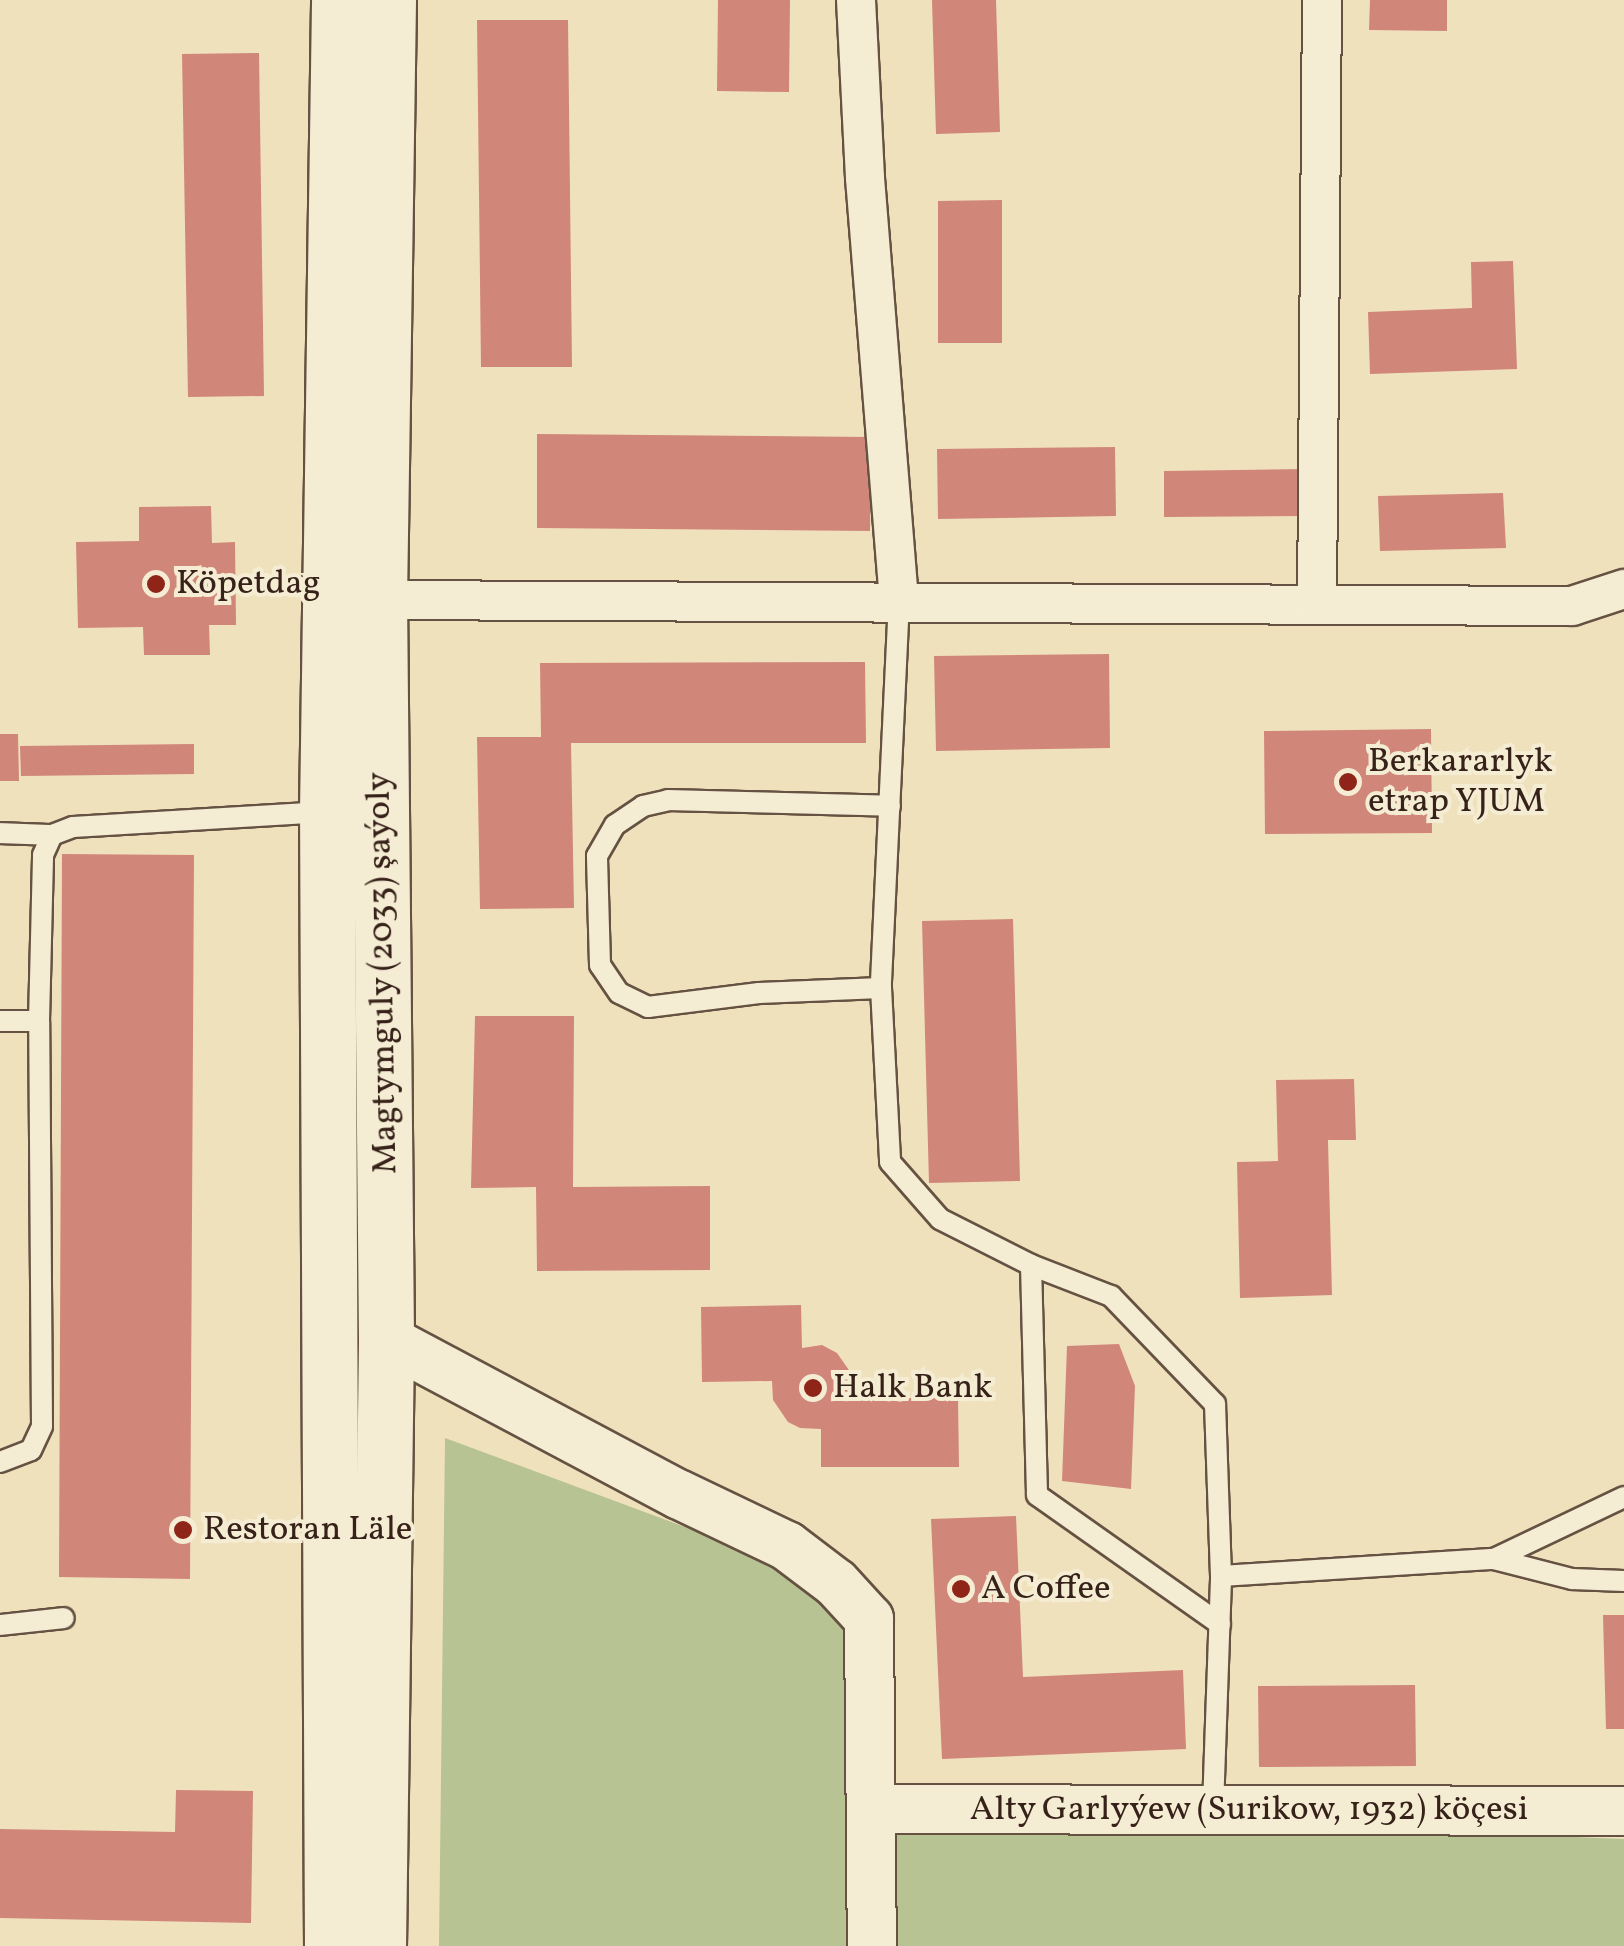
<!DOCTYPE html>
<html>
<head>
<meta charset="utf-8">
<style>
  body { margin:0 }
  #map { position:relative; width:1624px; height:1946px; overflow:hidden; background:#f0e1bd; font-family:Vollkorn,serif }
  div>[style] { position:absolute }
  .green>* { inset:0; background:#b7c393 }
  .building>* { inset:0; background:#d08679 }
  .roads { filter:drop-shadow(2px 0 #655242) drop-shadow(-2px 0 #655242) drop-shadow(0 2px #655242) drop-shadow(0 -2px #655242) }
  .service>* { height:20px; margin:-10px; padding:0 10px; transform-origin:10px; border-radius:10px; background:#f5ecd4 }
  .minor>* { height:38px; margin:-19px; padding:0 19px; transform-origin:19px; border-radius:19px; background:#f5ecd4 }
  .tertiary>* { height:48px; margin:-24px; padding:0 24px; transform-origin:24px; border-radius:24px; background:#f5ecd4 }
  .secondary>* { height:55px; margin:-27.5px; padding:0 27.5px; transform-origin:27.5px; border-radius:27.5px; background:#f5ecd4 }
  .dots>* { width:28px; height:28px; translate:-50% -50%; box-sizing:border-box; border:5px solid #f5ecd4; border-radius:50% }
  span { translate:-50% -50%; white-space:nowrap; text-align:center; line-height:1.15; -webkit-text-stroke:8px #f5ecd4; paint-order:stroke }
  .poi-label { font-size:35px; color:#372219 }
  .left { translate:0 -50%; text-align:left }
  .street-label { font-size:35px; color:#372219 }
</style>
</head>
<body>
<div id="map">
  <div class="green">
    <div style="clip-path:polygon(445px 1438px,836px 1583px,874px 1809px,1624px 1839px,1624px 1946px,439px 1946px)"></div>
  </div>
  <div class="building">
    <div style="clip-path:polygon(718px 0,790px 0,789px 92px,717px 91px)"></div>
    <div style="clip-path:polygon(932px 0,996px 0,1000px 132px,936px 134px)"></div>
    <div style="clip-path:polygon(1370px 0,1447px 0,1447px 31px,1369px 30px)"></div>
    <div style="clip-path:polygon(477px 20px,568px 20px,572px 367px,481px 367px)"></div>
    <div style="clip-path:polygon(259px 53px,264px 396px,188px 397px,182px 54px)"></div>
    <div style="clip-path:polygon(1002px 200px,1002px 343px,938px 343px,938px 201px)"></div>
    <div style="clip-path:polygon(1513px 261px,1517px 369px,1370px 374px,1368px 312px,1472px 308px,1471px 262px)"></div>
    <div style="clip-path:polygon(537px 434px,871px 437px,870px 531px,537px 528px)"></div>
    <div style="clip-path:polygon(1115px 447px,1116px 516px,938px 519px,937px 449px)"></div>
    <div style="clip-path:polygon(1307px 469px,1307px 516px,1164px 517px,1164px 471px)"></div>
    <div style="clip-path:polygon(1503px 493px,1506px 548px,1380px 551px,1378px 496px)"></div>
    <div style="clip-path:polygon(211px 506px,212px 543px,235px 542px,236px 625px,209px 625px,210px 655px,144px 655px,143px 627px,78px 628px,76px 542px,139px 541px,139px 507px)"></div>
    <div style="clip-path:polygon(1109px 654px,1110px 748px,936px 751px,934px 656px)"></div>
    <div style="clip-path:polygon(865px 662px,866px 743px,571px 743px,574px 908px,480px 909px,477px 737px,541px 737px,540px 663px)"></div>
    <div style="clip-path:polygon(1431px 729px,1432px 833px,1265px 834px,1264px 731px)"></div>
    <div style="clip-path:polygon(0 734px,18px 734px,19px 781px,0 781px)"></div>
    <div style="clip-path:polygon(194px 744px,194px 774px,21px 776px,20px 746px)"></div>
    <div style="clip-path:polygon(62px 854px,194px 855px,190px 1579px,59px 1577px)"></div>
    <div style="clip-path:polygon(1013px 919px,1020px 1181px,929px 1183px,922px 921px)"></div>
    <div style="clip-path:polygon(475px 1016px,574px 1016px,573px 1187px,710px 1186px,710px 1270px,537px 1271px,536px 1187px,471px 1188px)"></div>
    <div style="clip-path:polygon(1354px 1079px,1356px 1140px,1328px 1140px,1332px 1295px,1240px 1298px,1237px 1162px,1278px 1161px,1276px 1080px)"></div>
    <div style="clip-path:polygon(801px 1305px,802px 1348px,822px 1345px,837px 1353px,851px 1373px,852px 1398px,958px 1398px,959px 1467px,821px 1467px,821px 1429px,800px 1428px,788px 1422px,773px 1400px,772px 1381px,702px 1382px,701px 1307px)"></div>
    <div style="clip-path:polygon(1119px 1344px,1135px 1386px,1131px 1489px,1062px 1481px,1067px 1346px)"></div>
    <div style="clip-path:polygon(1016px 1516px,1023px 1677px,1183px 1670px,1186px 1749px,942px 1759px,931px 1519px)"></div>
    <div style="clip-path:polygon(1603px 1615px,1624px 1615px,1624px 1729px,1606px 1729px)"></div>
    <div style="clip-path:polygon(1415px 1685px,1416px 1766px,1259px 1767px,1258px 1686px)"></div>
    <div style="clip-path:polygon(176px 1790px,253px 1791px,251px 1923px,0 1918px,0 1829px,175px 1832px)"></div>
  </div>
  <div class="roads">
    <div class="service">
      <div style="left:899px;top:600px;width:388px;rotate:92.7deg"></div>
      <div style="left:881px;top:988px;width:174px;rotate:87deg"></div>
      <div style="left:890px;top:1162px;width:76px;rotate:48.7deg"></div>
      <div style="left:940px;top:1219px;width:102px;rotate:26.8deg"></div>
      <div style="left:1031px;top:1265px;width:86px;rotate:21.2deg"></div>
      <div style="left:1111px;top:1296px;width:150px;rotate:46.1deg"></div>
      <div style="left:1215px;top:1404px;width:172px;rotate:88deg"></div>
      <div style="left:0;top:833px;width:52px;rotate:2.2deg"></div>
      <div style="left:881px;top:988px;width:122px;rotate:177.7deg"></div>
      <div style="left:759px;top:993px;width:112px;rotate:172.8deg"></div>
      <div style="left:648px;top:1007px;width:32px;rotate:-154deg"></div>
      <div style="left:619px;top:993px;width:34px;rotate:-124deg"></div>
      <div style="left:600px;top:965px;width:109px;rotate:-91.6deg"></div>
      <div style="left:597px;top:856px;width:36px;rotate:-60deg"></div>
      <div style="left:615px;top:825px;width:34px;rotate:-34deg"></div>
      <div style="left:643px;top:806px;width:26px;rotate:-13deg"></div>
      <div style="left:668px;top:800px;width:222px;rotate:1.5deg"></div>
      <div style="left:0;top:1021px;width:39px"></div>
      <div style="left:1031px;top:1265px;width:230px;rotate:88.5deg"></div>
      <div style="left:1037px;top:1495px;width:224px;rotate:35.2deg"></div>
      <div style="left:0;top:1462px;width:33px;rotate:-21deg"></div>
      <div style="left:31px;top:1450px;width:26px;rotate:-65deg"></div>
      <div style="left:42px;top:1426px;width:405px;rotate:-90.4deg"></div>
      <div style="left:39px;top:1021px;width:166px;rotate:-88.6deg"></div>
      <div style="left:43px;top:855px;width:22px;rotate:-66deg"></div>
      <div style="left:52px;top:835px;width:22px;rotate:-21deg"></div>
      <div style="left:73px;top:827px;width:252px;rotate:-3.4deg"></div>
      <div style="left:1494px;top:1559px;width:144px;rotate:-25.5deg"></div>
      <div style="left:0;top:1625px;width:64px;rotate:-6.2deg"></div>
      <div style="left:1213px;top:1808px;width:232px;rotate:-88deg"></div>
      <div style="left:1221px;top:1576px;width:274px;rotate:-3.6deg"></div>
      <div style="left:1494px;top:1559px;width:81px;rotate:14.4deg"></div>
      <div style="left:1572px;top:1579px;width:52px;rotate:2.2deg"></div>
    </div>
    <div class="minor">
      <div style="left:856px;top:0;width:178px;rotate:87.1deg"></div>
      <div style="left:865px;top:178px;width:423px;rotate:85.4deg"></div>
      <div style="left:379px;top:600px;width:1193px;rotate:0.29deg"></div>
      <div style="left:1572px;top:606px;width:55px;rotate:-18.1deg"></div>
      <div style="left:1317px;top:604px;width:604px;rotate:-89.53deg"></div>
    </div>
    <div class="tertiary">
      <div style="left:386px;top:1339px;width:331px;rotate:28deg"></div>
      <div style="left:678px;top:1494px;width:121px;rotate:25.5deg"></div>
      <div style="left:787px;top:1546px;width:61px;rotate:37.1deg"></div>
      <div style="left:836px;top:1583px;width:49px;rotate:47.5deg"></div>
      <div style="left:869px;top:1619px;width:327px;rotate:89.5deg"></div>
      <div style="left:874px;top:1809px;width:750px;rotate:0.15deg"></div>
    </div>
    <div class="secondary">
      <div style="left:332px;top:1946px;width:1134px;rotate:-90.25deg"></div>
      <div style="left:327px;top:812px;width:812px;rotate:-89.15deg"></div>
      <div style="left:378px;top:1946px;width:607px;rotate:-89.24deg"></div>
      <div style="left:386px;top:1339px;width:739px;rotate:-90.54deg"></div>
      <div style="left:379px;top:600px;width:600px;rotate:-89.14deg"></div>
    </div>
  </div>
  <div class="dots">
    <div style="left:156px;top:584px;background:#8f2418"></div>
    <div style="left:1348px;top:782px;background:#8f2418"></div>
    <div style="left:813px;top:1388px;background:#8f2418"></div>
    <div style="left:183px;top:1530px;background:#8f2418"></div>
    <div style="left:961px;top:1589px;background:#8f2418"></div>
  </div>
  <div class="poi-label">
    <span class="left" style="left:176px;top:584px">Köpetdag</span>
    <span class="left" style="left:1368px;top:782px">Berkararlyk<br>etrap YJUM</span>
    <span class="left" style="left:833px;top:1388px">Halk Bank</span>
    <span class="left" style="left:203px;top:1530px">Restoran Läle</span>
    <span class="left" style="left:981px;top:1589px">A Coffee</span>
  </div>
  <div class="street-label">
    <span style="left:383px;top:973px;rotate:-91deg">Magtymguly (2033) şaýoly</span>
    <span style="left:1249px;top:1810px">Alty Garlyýew (Surikow, 1932) köçesi</span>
  </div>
</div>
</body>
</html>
